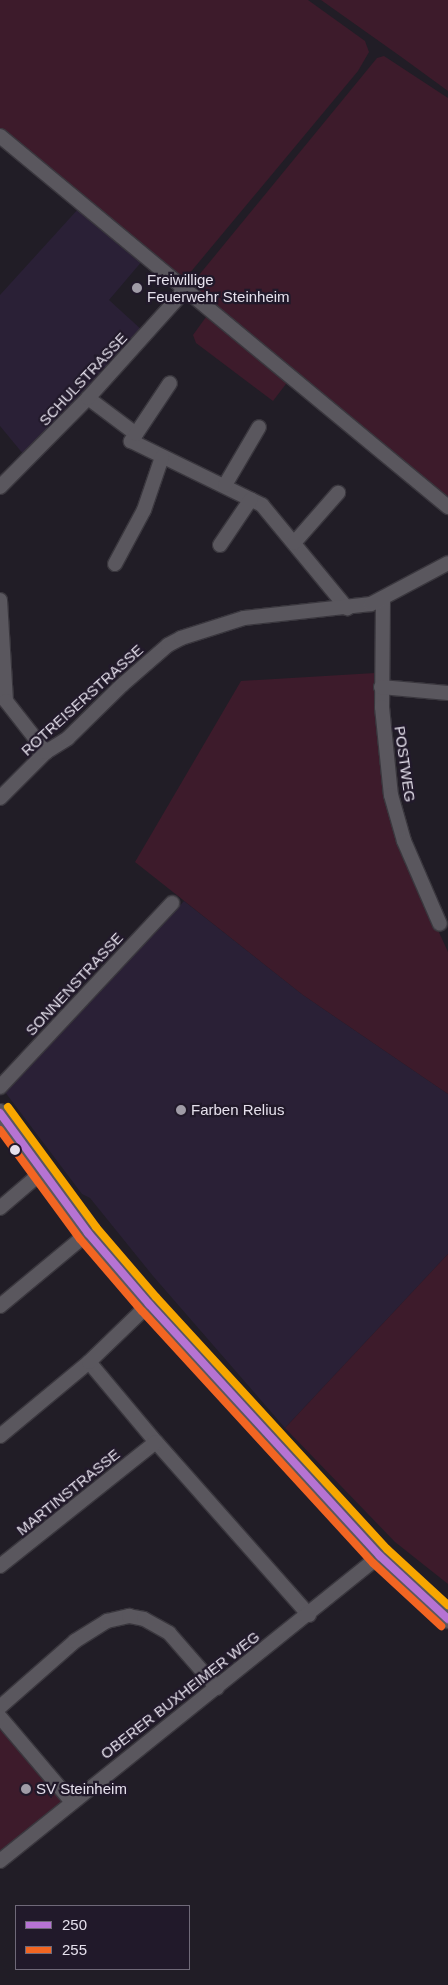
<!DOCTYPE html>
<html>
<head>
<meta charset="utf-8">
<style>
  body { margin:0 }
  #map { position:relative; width:448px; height:1985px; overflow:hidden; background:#211d26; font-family:Arial,sans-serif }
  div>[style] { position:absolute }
  .built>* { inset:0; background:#2a2036 }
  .green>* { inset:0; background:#3d1b2b }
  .roads { filter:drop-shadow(1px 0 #3a373e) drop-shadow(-1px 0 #3a373e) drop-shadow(0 1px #3a373e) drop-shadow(0 -1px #3a373e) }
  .minor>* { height:14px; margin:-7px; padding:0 7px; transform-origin:7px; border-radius:7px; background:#5a575e }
  .tertiary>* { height:18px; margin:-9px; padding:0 9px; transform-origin:9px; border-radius:9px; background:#5a575e }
  .bus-1>* { height:8px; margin:-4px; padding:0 4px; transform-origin:4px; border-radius:4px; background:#b673d3 }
  .bus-2>* { height:8px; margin:-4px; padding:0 4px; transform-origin:4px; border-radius:4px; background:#f26522 }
  .bus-3>* { height:8px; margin:-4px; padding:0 4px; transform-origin:4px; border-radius:4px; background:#f7a600 }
  .dots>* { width:14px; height:14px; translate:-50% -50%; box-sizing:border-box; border:2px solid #21192a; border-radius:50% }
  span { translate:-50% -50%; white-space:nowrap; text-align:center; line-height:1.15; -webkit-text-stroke:4.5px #21192a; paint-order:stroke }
  .poi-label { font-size:15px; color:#e5e0ec }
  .left { translate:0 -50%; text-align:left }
  .street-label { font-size:15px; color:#e5e0ec }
  .legend { position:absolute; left:15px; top:1905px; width:175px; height:65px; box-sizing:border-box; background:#21192a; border:1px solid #6f6978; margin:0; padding:6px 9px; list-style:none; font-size:15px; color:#e5e0ec }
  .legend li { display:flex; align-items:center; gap:10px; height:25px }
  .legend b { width:25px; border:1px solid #6f6978 }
</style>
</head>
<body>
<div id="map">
  <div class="built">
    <div style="clip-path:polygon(79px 208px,143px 260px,109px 300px,143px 331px,24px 455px,0 426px,0 295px)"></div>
    <div style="clip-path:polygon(184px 901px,303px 995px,448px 1094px,448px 1254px,285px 1428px,153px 1276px,90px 1198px,82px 1194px,5px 1092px)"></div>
  </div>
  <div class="green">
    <div style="clip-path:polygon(0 0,308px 0,365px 41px,369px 52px,358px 71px,184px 280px,0 131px)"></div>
    <div style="clip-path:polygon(321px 0,448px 0,448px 91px,400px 56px)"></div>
    <div style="clip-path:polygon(384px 56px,448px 98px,448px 502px,190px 286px,377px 58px)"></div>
    <div style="clip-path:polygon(206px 317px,289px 380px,273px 401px,196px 343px,193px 335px)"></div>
    <div style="clip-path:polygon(375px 673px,380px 745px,427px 906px,448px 952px,448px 1094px,303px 995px,135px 862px,241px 681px)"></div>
    <div style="clip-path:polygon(448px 1254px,448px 1584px,395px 1542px,285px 1428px)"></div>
    <div style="clip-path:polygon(0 1728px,64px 1802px,0 1855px)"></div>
  </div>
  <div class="roads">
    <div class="minor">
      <div style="left:0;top:136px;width:582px;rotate:39.63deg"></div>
      <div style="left:88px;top:398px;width:60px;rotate:36.9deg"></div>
      <div style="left:136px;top:434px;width:9px;rotate:126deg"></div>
      <div style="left:131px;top:441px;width:146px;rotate:26deg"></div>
      <div style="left:262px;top:505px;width:134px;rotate:50.5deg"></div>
      <div style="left:136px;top:434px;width:61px;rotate:-56.3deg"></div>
      <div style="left:225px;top:485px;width:67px;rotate:-59.6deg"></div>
      <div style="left:0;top:487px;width:125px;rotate:-45.3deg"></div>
      <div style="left:88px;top:398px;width:136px;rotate:-48deg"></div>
      <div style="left:179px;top:297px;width:10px;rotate:-66deg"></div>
      <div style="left:294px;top:543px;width:67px;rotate:-48.7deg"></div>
      <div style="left:220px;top:545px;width:55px;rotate:-56deg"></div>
      <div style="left:115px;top:564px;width:61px;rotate:-61.8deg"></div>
      <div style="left:144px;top:510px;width:56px;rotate:-71.2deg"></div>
      <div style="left:0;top:600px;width:101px;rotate:86.6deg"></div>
      <div style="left:6px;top:701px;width:65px;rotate:51.9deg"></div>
      <div style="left:383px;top:600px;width:107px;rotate:90.5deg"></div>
      <div style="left:382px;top:707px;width:88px;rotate:84.2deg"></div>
      <div style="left:391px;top:795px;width:48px;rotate:74.2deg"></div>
      <div style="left:404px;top:841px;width:90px;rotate:66.6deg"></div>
      <div style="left:381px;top:687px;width:67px;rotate:5.1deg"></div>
      <div style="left:0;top:798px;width:65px;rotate:-45deg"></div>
      <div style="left:46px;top:752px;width:26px;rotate:-32deg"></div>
      <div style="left:68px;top:738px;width:76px;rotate:-44.5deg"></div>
      <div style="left:122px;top:685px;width:61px;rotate:-41deg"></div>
      <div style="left:168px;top:645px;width:15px;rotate:-28deg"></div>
      <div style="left:181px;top:638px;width:66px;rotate:-17.6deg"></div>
      <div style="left:244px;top:618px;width:128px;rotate:-6.3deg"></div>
      <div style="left:371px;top:604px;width:87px;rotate:-28deg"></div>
      <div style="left:0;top:1087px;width:252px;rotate:-46.9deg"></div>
      <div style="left:0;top:1208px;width:55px;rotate:-40.6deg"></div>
      <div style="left:0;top:1306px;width:114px;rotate:-39.7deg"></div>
      <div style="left:89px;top:1362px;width:104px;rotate:50.1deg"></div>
      <div style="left:156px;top:1442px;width:231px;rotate:48.5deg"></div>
      <div style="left:0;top:1436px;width:116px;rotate:-39.7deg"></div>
      <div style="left:89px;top:1362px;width:83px;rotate:-44deg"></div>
      <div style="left:0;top:1566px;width:199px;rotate:-38.5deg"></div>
      <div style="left:0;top:1707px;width:100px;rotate:-41.3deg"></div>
      <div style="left:75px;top:1641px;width:38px;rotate:-32deg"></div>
      <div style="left:107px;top:1621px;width:23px;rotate:-13deg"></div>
      <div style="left:129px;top:1616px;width:15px;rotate:11deg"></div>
      <div style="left:144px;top:1619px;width:29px;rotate:29deg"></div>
      <div style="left:169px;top:1633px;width:73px;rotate:48.9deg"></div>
      <div style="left:0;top:1717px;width:111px;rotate:49.7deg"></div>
      <div style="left:0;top:1861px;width:487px;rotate:-38.8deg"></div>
    </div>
    <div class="tertiary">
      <div style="left:0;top:1113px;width:149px;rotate:53.7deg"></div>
      <div style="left:88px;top:1233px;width:94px;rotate:49.3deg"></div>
      <div style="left:149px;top:1304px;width:342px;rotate:47.5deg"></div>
      <div style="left:380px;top:1556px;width:93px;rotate:42.8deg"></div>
    </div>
  </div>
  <div class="bus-1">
    <div style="left:0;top:1113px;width:149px;rotate:53.7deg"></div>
    <div style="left:88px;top:1233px;width:94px;rotate:49.3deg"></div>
    <div style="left:149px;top:1304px;width:342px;rotate:47.5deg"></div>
    <div style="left:380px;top:1556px;width:93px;rotate:42.8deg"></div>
  </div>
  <div class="bus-2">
    <div style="left:0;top:1130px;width:135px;rotate:53.7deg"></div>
    <div style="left:80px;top:1239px;width:95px;rotate:49.3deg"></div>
    <div style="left:142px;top:1311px;width:342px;rotate:47.5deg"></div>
    <div style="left:373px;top:1563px;width:93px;rotate:42.8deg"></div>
  </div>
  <div class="bus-3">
    <div style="left:8px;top:1107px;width:149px;rotate:53.7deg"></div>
    <div style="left:96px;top:1227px;width:92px;rotate:49.4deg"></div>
    <div style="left:156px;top:1297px;width:342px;rotate:47.5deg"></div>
    <div style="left:387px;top:1549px;width:83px;rotate:42.6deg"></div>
  </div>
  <div class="dots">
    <div style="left:137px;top:288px;background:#a09ca7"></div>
    <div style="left:181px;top:1110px;background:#a09ca7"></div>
    <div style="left:15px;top:1150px;background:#e5e0ec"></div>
    <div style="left:26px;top:1789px;background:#a09ca7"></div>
  </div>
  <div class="poi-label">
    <span class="left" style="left:147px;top:288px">Freiwillige<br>Feuerwehr Steinheim</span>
    <span class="left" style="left:191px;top:1110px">Farben Relius</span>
    <span class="left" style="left:36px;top:1789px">SV Steinheim</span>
  </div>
  <div class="street-label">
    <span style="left:83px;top:379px;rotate:-47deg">SCHULSTRASSE</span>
    <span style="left:82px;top:700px;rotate:-42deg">ROTREISERSTRASSE</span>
    <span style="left:405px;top:764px;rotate:82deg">POSTWEG</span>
    <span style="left:74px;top:984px;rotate:-47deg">SONNENSTRASSE</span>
    <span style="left:68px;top:1492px;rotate:-39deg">MARTINSTRASSE</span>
    <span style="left:180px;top:1695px;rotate:-38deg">OBERER BUXHEIMER WEG</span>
  </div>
  <ul class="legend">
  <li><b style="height:6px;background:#b673d3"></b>250</li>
  <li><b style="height:6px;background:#f26522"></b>255</li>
  </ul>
</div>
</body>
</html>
